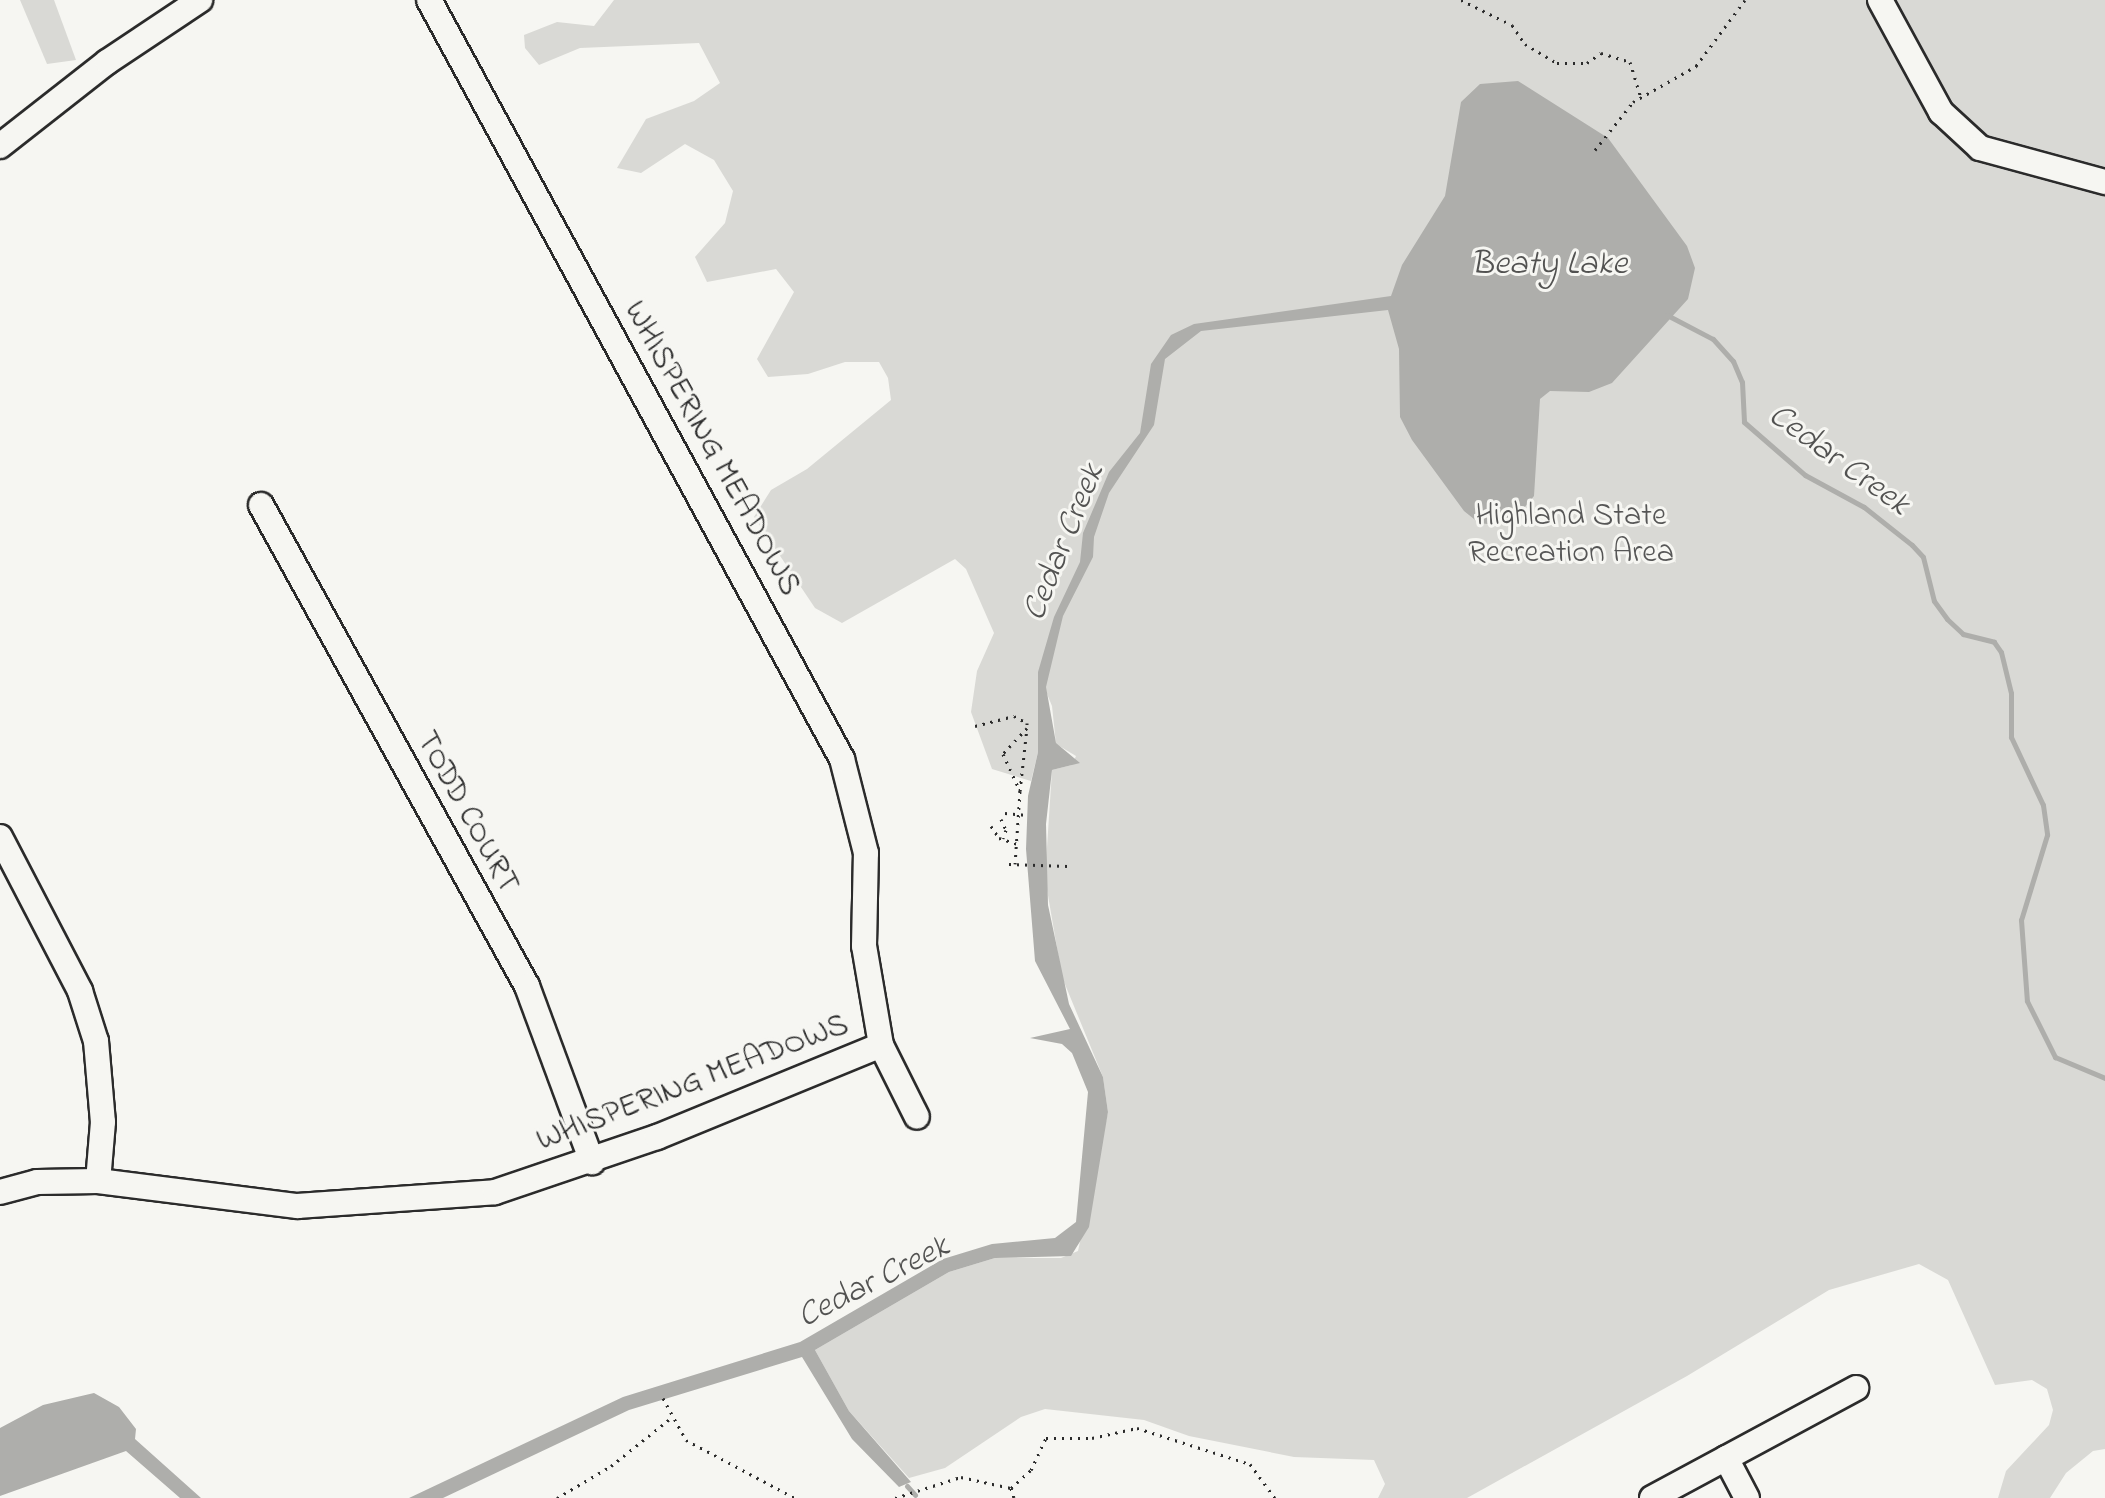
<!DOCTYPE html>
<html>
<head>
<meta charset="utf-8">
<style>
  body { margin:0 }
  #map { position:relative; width:2105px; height:1498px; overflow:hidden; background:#f6f6f2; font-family:"Indie Flower",sans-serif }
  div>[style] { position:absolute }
  .green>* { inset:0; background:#d9d9d5 }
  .water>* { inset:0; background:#aeaeab }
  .stream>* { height:5px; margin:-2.5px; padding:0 2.5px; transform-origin:2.5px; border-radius:2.5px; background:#aeaeab }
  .path>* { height:3px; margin-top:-1.5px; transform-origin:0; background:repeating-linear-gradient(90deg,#2b2b2b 0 2px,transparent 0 8px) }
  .roads { filter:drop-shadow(2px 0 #2b2b2b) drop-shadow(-2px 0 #2b2b2b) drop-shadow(0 2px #2b2b2b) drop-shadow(0 -2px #2b2b2b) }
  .minor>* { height:24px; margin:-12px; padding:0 12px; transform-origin:12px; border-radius:12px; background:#f6f6f2 }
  span { translate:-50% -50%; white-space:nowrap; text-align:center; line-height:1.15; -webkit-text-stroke:6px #f6f6f2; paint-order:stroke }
  .street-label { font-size:32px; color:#2b2b2b }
  .park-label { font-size:32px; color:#565656 }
  .water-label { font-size:34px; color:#525251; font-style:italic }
</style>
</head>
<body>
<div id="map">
  <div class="green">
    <div style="clip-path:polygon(20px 0,54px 0,76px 60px,47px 64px)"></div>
    <div style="clip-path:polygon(614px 0,2105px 0,2105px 1449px,2093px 1451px,2066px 1473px,2050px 1498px,1998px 1498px,2006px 1471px,2049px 1425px,2053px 1410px,2047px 1389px,2032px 1380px,1995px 1385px,1948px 1280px,1919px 1264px,1829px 1290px,1687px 1376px,1467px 1498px,1378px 1498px,1385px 1484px,1374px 1460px,1294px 1457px,1189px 1436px,1144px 1420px,1045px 1409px,1021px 1417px,945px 1468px,909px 1478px,849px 1411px,815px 1350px,949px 1272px,995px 1258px,1061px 1258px,1078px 1251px,1108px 1112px,1103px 1077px,1062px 977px,1045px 878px,1052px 770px,1072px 765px,1076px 756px,1056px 744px,1052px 706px,1038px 672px,1038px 752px,1031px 781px,992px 769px,971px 712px,977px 671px,994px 633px,966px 569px,955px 559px,842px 623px,815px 608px,754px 517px,771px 490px,807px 469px,891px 400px,888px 378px,879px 362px,845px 362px,808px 374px,768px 377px,757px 359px,794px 292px,776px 269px,707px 282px,695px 257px,725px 223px,733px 191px,714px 160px,685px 144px,641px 173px,617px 168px,646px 119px,694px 101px,720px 83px,699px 43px,580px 48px,539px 65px,525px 48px,524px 35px,557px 22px,594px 26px)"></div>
  </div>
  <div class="water">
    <div style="clip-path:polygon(1518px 81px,1608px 138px,1687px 246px,1695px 268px,1688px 299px,1612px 383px,1589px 392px,1550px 391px,1540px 399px,1534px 496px,1514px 520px,1496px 525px,1479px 523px,1464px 511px,1412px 440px,1400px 417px,1399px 349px,1388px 310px,1201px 331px,1165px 359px,1154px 425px,1109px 493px,1094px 537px,1093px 557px,1063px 616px,1046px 687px,1056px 743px,1080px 763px,1052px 770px,1046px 824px,1048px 905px,1069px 1004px,1103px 1077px,1108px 1112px,1089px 1227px,1071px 1256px,995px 1258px,949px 1272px,815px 1350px,849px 1411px,911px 1482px,899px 1487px,852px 1439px,802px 1357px,629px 1410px,443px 1498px,409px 1498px,623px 1397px,800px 1342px,943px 1259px,992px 1244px,1055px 1238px,1076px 1222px,1088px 1092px,1072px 1053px,1062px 1044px,1030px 1038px,1070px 1029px,1035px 961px,1026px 849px,1028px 796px,1038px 752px,1038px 672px,1054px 617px,1080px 562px,1083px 533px,1109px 472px,1140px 433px,1151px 364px,1171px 335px,1194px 324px,1391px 296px,1402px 265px,1445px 196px,1461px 102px,1480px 84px)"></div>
    <div style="clip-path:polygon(94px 1393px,119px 1407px,136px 1429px,135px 1439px,201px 1498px,180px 1498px,126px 1451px,0 1496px,0 1428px,43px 1405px)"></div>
  </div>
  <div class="stream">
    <div style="left:1667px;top:315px;width:52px;rotate:27.6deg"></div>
    <div style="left:1713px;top:339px;width:30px;rotate:48deg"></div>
    <div style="left:1733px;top:361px;width:23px;rotate:67deg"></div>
    <div style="left:1742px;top:382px;width:40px;rotate:87.1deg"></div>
    <div style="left:1744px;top:422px;width:81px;rotate:41deg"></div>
    <div style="left:1805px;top:475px;width:67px;rotate:28.5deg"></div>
    <div style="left:1864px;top:507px;width:61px;rotate:38.4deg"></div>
    <div style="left:1912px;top:545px;width:16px;rotate:47deg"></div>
    <div style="left:1923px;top:557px;width:45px;rotate:76deg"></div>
    <div style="left:1934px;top:601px;width:22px;rotate:54deg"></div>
    <div style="left:1947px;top:619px;width:22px;rotate:43deg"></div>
    <div style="left:1963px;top:634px;width:32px;rotate:14deg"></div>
    <div style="left:1994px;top:642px;width:12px;rotate:55deg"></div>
    <div style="left:2001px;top:652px;width:42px;rotate:76.3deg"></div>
    <div style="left:2011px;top:693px;width:44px;rotate:90deg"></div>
    <div style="left:2011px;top:737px;width:75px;rotate:64.8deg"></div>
    <div style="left:2043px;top:805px;width:30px;rotate:82deg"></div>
    <div style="left:2047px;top:835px;width:89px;rotate:107deg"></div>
    <div style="left:2021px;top:920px;width:81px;rotate:85.8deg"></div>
    <div style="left:2027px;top:1001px;width:63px;rotate:63.4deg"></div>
    <div style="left:2055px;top:1057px;width:54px;rotate:22.8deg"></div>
    <div style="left:907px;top:1486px;width:12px;rotate:48deg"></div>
  </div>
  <div class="path">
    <div style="left:1461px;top:0;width:57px;rotate:26.1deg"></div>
    <div style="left:1512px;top:25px;width:23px;rotate:56deg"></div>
    <div style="left:1525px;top:44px;width:37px;rotate:31deg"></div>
    <div style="left:1557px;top:63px;width:30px"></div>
    <div style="left:1587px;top:63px;width:17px;rotate:-36deg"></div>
    <div style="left:1601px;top:53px;width:30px;rotate:17deg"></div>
    <div style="left:1630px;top:62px;width:37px;rotate:73deg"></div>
    <div style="left:1595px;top:150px;width:61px;rotate:-51.6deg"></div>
    <div style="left:1633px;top:102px;width:73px;rotate:-29.7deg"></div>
    <div style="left:1696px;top:66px;width:82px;rotate:-53.4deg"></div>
    <div style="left:975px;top:726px;width:40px;rotate:-14.4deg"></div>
    <div style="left:1014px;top:716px;width:15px;rotate:28deg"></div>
    <div style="left:1027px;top:723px;width:5px;rotate:90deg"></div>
    <div style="left:1027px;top:728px;width:35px;rotate:133deg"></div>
    <div style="left:1003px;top:754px;width:41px;rotate:65.3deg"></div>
    <div style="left:1020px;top:791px;width:73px;rotate:93.9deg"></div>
    <div style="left:1020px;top:791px;width:63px;rotate:-83.7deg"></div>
    <div style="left:1005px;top:813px;width:23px;rotate:5deg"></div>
    <div style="left:1001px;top:819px;width:12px;rotate:66deg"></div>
    <div style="left:1006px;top:830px;width:9px;rotate:111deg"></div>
    <div style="left:991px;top:826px;width:14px;rotate:56deg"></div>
    <div style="left:999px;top:838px;width:19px;rotate:18deg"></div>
    <div style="left:1009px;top:864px;width:59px;rotate:1.9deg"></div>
    <div style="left:663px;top:1398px;width:48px;rotate:61.3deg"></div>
    <div style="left:686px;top:1440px;width:123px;rotate:28deg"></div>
    <div style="left:1011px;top:1488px;width:10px;rotate:73deg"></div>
    <div style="left:557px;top:1498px;width:63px;rotate:-30.7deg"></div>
    <div style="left:611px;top:1466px;width:77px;rotate:-38.7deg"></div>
    <div style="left:895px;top:1498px;width:69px;rotate:-17.7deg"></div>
    <div style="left:961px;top:1477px;width:51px;rotate:12.4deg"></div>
    <div style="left:1011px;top:1488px;width:27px;rotate:-42deg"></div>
    <div style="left:1031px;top:1470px;width:35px;rotate:-65deg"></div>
    <div style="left:1046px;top:1438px;width:46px"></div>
    <div style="left:1092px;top:1438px;width:46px;rotate:-12.5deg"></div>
    <div style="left:1137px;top:1428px;width:119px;rotate:17.7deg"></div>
    <div style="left:1250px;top:1464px;width:42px;rotate:53.7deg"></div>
  </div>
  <div class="roads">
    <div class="minor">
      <div style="left:1880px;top:0;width:128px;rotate:61.4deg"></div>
      <div style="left:1941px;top:112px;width:53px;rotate:42.7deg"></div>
      <div style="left:1980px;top:148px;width:130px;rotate:15.2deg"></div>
      <div style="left:0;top:146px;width:136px;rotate:-38.1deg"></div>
      <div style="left:107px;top:62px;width:112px;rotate:-33.7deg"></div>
      <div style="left:261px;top:505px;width:550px;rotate:61.06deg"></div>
      <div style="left:527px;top:986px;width:188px;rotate:69.7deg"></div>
      <div style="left:0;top:837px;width:174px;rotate:62.5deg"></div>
      <div style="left:80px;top:991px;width:52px;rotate:72.3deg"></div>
      <div style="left:96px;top:1041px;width:81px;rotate:85.1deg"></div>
      <div style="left:103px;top:1122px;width:59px;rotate:94.8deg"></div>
      <div style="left:881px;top:1045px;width:80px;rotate:63.4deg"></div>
      <div style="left:0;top:1192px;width:38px;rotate:-15deg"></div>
      <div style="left:37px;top:1182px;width:61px;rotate:-0.9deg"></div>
      <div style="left:98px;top:1181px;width:201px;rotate:7.2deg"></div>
      <div style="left:297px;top:1206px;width:198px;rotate:-4deg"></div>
      <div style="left:495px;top:1192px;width:171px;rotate:-18.8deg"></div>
      <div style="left:657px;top:1137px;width:242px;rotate:-22.3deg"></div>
      <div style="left:881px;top:1045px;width:100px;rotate:-99.7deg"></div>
      <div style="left:864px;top:946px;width:93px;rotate:-88.8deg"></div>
      <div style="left:866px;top:853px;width:97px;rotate:-104.3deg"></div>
      <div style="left:842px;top:759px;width:864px;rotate:-118.55deg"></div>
      <div style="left:1726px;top:1458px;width:45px;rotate:62.3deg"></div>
      <div style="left:1652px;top:1498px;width:232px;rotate:-28.3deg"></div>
    </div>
  </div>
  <div class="street-label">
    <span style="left:711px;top:449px;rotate:61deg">WHISPERING MEADOWS</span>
    <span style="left:466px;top:813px;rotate:61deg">TODD COURT</span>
    <span style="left:693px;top:1084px;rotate:-21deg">WHISPERING MEADOWS</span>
  </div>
  <div class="park-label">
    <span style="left:1571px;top:536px">Highland State<br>Recreation Area</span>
  </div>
  <div class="water-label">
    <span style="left:1549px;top:266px">Beaty Lake</span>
    <span style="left:1838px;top:461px;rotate:36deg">Cedar Creek</span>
    <span style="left:1065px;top:543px;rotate:-68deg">Cedar Creek</span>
    <span style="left:874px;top:1283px;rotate:-27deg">Cedar Creek</span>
  </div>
</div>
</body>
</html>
